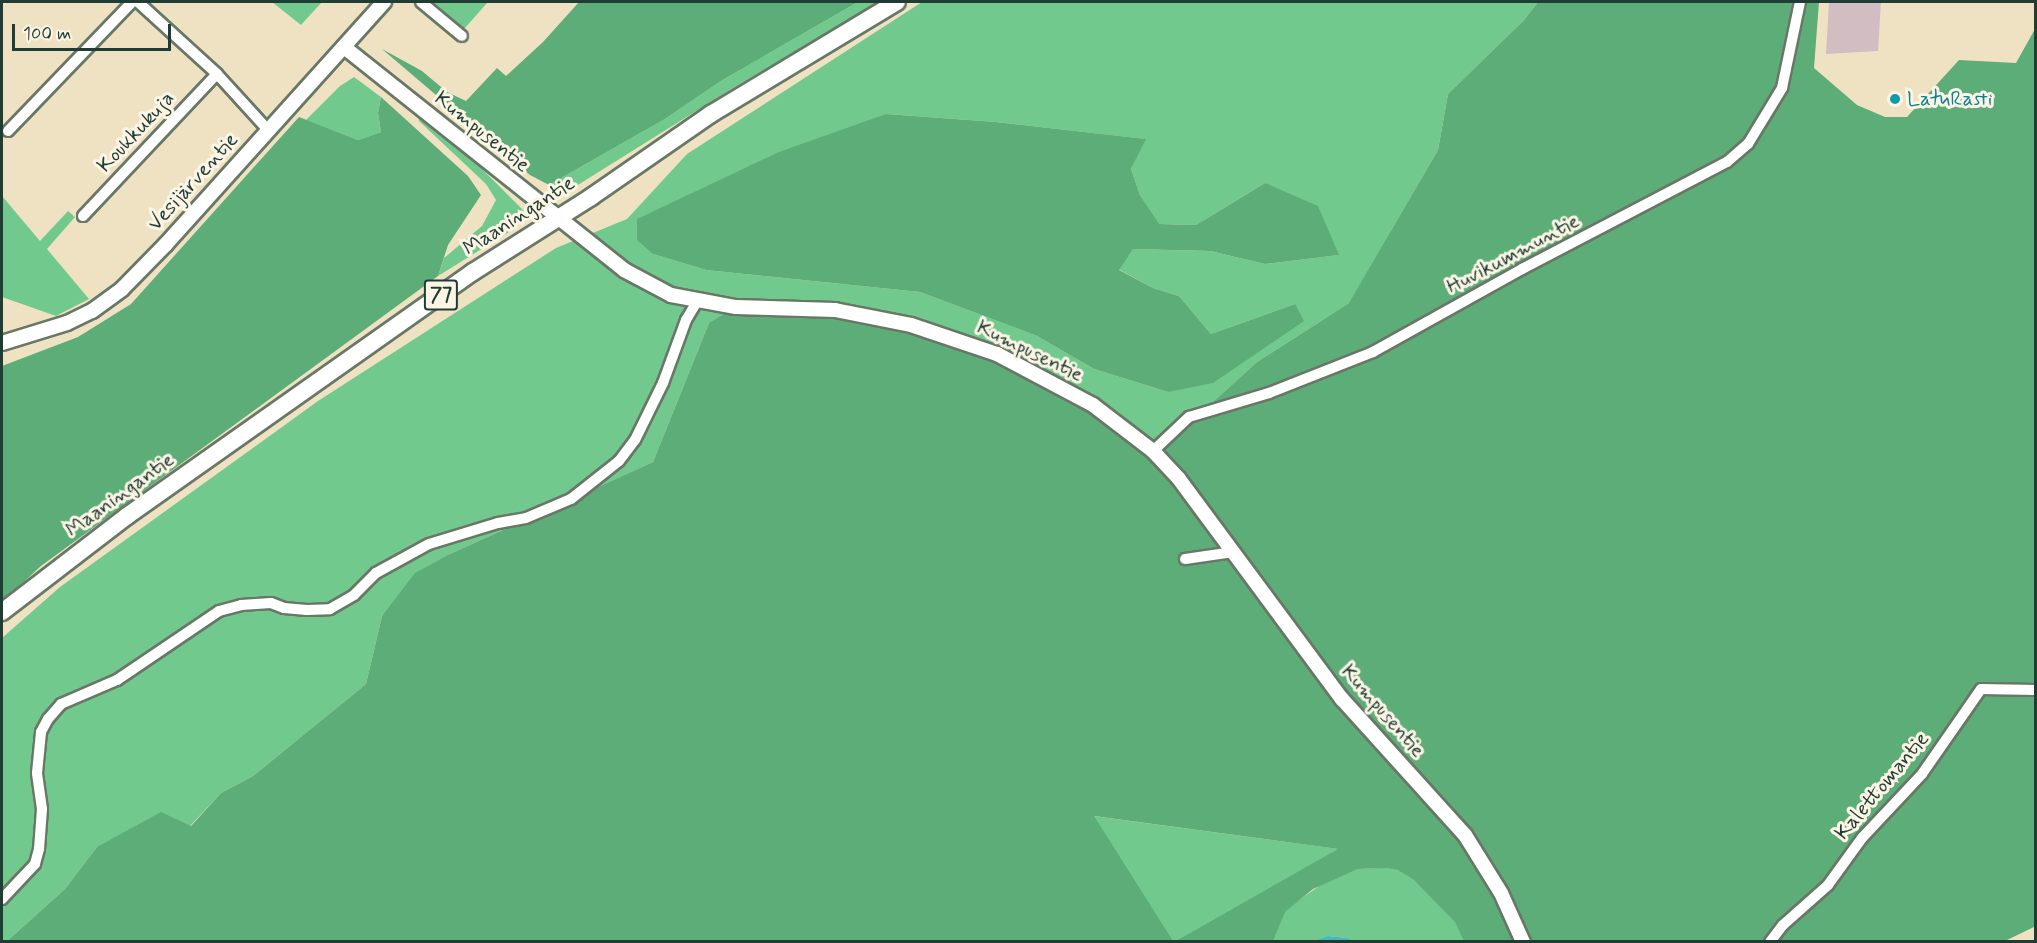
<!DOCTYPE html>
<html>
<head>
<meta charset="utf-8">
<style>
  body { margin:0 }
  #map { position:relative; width:2037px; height:943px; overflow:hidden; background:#efe2c3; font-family:Mynerve,sans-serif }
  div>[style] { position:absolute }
  .industrial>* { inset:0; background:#d2bec2 }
  .green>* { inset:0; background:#72c98e }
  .forest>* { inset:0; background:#5dad79 }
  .water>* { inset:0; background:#46b6bf }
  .roads { filter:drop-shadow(2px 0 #687766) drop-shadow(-2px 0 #687766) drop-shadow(0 2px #687766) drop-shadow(0 -2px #687766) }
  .minor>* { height:10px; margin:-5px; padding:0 5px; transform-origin:5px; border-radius:5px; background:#fff }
  .tertiary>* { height:14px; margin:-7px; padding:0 7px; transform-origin:7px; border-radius:7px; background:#fff }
  .primary>* { height:16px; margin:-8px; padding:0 8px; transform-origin:8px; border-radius:8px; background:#fff }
  .dots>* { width:16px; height:16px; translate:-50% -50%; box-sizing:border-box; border:3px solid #fcf5e5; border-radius:50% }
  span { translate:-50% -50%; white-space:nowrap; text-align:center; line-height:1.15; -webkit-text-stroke:6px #fcf5e5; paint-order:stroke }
  .shield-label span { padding:2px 4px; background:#fcf5e5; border:2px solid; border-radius:4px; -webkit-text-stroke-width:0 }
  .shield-label { font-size:20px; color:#1f3d34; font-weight:700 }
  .culture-label { font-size:21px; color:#0d838f }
  .left { translate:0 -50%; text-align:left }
  .street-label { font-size:21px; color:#1f3d34 }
  .frame { position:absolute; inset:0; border:3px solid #1f3d34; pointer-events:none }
  .scale { position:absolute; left:12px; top:24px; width:159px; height:27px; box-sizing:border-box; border:3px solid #1f3d34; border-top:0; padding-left:8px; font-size:18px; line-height:21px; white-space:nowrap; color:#1f3d34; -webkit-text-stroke:4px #fcf5e5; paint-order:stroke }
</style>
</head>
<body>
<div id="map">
  <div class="industrial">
    <div style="clip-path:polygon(1829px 2px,1881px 2px,1878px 51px,1826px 54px)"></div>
  </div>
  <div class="green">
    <div style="clip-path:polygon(272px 2px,322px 2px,301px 25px)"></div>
    <div style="clip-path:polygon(433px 2px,488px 2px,464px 29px)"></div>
    <div style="clip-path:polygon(858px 2px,880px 2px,733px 88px,565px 193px,549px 185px,665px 119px,721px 81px)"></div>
    <div style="clip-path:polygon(evenodd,922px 2px,1538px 2px,1524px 20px,1448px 94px,1438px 150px,1391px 231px,1422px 325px,1349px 303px,1257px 362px,1203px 411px,1153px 451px,709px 323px,653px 462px,450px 554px,382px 616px,366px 684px,253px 776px,221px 793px,190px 826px,97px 847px,65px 889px,6px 942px,2px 941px,2px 638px,60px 587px,318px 401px,556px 248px,627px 219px,687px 154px,922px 2px,886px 114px,996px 122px,1145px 139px,1131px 169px,1140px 195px,1158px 224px,1196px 225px,1265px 183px,1339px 255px,1265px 264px,1210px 251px,1133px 249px,1118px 269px,1153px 288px,1179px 296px,1211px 334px,1295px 304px,1168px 392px,1094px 369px,1037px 336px,920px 292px,706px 270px,653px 254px,886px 114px)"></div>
    <div style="clip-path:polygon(354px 77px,381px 97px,378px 113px,381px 132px,358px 140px,306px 120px,340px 86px)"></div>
    <div style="clip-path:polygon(419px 115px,481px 168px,524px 211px,509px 232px,438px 276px,444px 258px,482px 226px,496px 200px,486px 184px,419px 121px)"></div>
    <div style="clip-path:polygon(2px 196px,40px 241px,68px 211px,75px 217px,47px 249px,89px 299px,56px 316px,2px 297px)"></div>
    <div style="clip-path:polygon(1093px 816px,1339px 849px,1213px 921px,1292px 905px,1322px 884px,1358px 869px,1428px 866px,1496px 941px,1353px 942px,1348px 938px,1328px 936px,1315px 942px,1128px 941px)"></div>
  </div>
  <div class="forest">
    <div style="clip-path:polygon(579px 2px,858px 2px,721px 81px,665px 119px,549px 185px,530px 175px,382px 49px,422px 71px,447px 92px,466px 101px,497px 68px,506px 76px,543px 42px)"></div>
    <div style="clip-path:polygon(1538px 2px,1819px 2px,1814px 68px,1857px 105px,1885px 117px,1907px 117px,1959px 60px,2016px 63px,2035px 29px,2036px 926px,2005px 941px,1464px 941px,1455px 922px,1414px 880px,1398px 870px,1388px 868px,1358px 869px,1313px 889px,1285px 912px,1273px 941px,1176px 941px,1338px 849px,1094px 816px,1173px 941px,6px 942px,65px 889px,97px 847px,161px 812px,191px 826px,221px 793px,253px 776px,366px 684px,382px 616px,415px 573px,450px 554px,653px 462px,709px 323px,736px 307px,875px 316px,1043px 377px,1153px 451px,1203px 411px,1257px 362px,1349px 303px,1438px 150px,1448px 94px,1524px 20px)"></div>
    <div style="clip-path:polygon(381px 97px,468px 176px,481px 195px,448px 245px,438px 276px,41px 566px,2px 602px,2px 366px,78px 337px,131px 304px,299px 117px,358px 140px,381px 132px,378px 113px)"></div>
    <div style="clip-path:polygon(886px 114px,996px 122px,1146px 139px,1131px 169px,1140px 195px,1159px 224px,1196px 225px,1265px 183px,1318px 206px,1339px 255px,1265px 264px,1210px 251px,1133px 249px,1119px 270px,1153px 288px,1179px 296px,1211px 334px,1295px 304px,1304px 321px,1213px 383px,1168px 392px,1094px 369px,1037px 336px,920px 292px,706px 270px,653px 254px,637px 240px,637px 219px,779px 152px)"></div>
  </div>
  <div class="water">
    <div style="clip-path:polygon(1328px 936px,1348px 938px,1353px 941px,1315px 941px)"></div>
  </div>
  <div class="roads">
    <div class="minor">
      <div style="left:138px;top:2px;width:107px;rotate:42.3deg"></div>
      <div style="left:217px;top:74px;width:76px;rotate:47.7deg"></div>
      <div style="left:421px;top:2px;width:53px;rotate:39.7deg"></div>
      <div style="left:8px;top:131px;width:179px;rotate:-46.1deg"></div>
      <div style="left:83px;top:216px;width:195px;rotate:-46.7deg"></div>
      <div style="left:1153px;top:451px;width:50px;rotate:-43.4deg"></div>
      <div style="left:1189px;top:417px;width:84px;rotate:-16.7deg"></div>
      <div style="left:1269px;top:393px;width:112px;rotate:-21.5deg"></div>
      <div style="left:1373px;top:352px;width:171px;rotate:-29.1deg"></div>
      <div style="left:1522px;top:269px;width:231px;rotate:-27.6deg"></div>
      <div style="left:1727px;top:162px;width:28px;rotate:-41deg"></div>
      <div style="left:1748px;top:144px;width:66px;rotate:-58.7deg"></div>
      <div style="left:1782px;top:88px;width:88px;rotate:-78.2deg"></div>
      <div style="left:1185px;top:559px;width:49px;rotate:-8.3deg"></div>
      <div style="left:2px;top:899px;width:48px;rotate:-46.7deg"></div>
      <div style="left:35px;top:864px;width:16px;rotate:-75deg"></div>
      <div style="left:39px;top:849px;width:40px;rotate:-85.7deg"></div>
      <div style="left:42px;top:809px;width:36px;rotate:-98deg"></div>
      <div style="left:37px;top:773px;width:41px;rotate:-84.4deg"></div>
      <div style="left:41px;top:732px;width:15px;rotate:-62deg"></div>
      <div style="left:48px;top:719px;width:20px;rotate:-49deg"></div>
      <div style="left:61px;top:704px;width:61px;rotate:-23.2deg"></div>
      <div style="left:117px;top:680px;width:123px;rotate:-34.1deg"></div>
      <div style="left:219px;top:611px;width:23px;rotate:-15deg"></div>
      <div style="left:241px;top:605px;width:30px;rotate:-4deg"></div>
      <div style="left:271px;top:603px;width:14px;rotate:21deg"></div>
      <div style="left:284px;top:608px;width:23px;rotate:5deg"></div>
      <div style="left:307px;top:610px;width:23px;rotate:-2deg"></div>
      <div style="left:330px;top:609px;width:28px;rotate:-30deg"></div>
      <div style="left:354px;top:595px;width:31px;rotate:-45deg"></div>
      <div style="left:376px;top:573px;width:60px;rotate:-28.7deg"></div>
      <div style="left:429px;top:544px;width:72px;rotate:-16.9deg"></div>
      <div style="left:498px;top:523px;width:28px;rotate:-10deg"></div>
      <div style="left:526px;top:518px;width:49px;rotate:-22.9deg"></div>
      <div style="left:571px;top:499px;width:61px;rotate:-38.4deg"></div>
      <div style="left:619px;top:461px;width:26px;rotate:-53deg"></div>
      <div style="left:635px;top:440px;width:64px;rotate:-63.8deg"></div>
      <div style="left:663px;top:383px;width:67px;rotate:-69.9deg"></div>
      <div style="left:686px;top:320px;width:23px;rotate:-59deg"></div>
      <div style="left:1770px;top:942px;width:21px;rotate:-53deg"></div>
      <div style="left:1783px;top:925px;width:60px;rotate:-41.6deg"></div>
      <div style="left:1828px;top:885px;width:58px;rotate:-54.1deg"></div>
      <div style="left:1862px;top:838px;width:88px;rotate:-46.8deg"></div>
      <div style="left:1922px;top:774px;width:103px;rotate:-55.2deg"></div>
      <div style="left:1981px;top:689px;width:55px;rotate:1deg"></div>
    </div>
    <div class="tertiary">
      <div style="left:344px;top:47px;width:358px;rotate:38.5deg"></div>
      <div style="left:624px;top:270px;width:53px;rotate:28deg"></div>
      <div style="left:671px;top:295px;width:66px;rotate:10.5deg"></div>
      <div style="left:736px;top:307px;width:99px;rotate:1.7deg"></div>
      <div style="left:835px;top:310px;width:77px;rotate:11.2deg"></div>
      <div style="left:911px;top:325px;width:91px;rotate:18.6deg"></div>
      <div style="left:997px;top:354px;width:109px;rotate:28deg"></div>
      <div style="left:1093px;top:405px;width:76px;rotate:37.5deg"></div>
      <div style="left:1153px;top:451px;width:38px;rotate:47deg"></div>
      <div style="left:1179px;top:479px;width:274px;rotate:53.5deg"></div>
      <div style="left:1342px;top:699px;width:183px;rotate:47.9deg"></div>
      <div style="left:1465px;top:835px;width:68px;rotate:58.2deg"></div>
      <div style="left:1501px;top:893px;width:54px;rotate:65.8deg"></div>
      <div style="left:2px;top:343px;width:68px;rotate:-17.1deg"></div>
      <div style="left:67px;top:323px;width:28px;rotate:-26deg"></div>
      <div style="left:92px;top:311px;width:37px;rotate:-36deg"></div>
      <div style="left:122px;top:289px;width:63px;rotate:-45.6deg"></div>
      <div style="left:166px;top:244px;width:326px;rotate:-48deg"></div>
    </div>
    <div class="primary">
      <div style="left:2px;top:612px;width:158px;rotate:-37.5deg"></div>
      <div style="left:127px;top:516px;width:423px;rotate:-35.2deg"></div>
      <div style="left:473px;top:272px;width:140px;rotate:-32.4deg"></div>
      <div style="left:591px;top:197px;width:146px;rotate:-34.7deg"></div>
      <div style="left:711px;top:114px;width:217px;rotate:-31.1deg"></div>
    </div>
  </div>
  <div class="dots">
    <div style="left:1895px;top:99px;background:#0f9aa8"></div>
  </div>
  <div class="shield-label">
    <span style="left:441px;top:295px">77</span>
  </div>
  <div class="culture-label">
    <span class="left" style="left:1907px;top:99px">LatuRasti</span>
  </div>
  <div class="street-label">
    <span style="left:136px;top:132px;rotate:-47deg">Koukkukuja</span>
    <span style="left:482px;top:132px;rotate:39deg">Kumpusentie</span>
    <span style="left:193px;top:182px;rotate:-48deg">Vesijärventie</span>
    <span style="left:519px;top:216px;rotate:-33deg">Maaningantie</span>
    <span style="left:1513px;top:254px;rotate:-28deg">Huvikummuntie</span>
    <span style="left:1030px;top:351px;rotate:26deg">Kumpusentie</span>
    <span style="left:120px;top:495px;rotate:-36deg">Maaningantie</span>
    <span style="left:1383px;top:711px;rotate:49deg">Kumpusentie</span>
    <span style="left:1882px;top:786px;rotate:-50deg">Kalettomantie</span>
  </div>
  <div class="frame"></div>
  <div class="scale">100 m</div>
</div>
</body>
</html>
